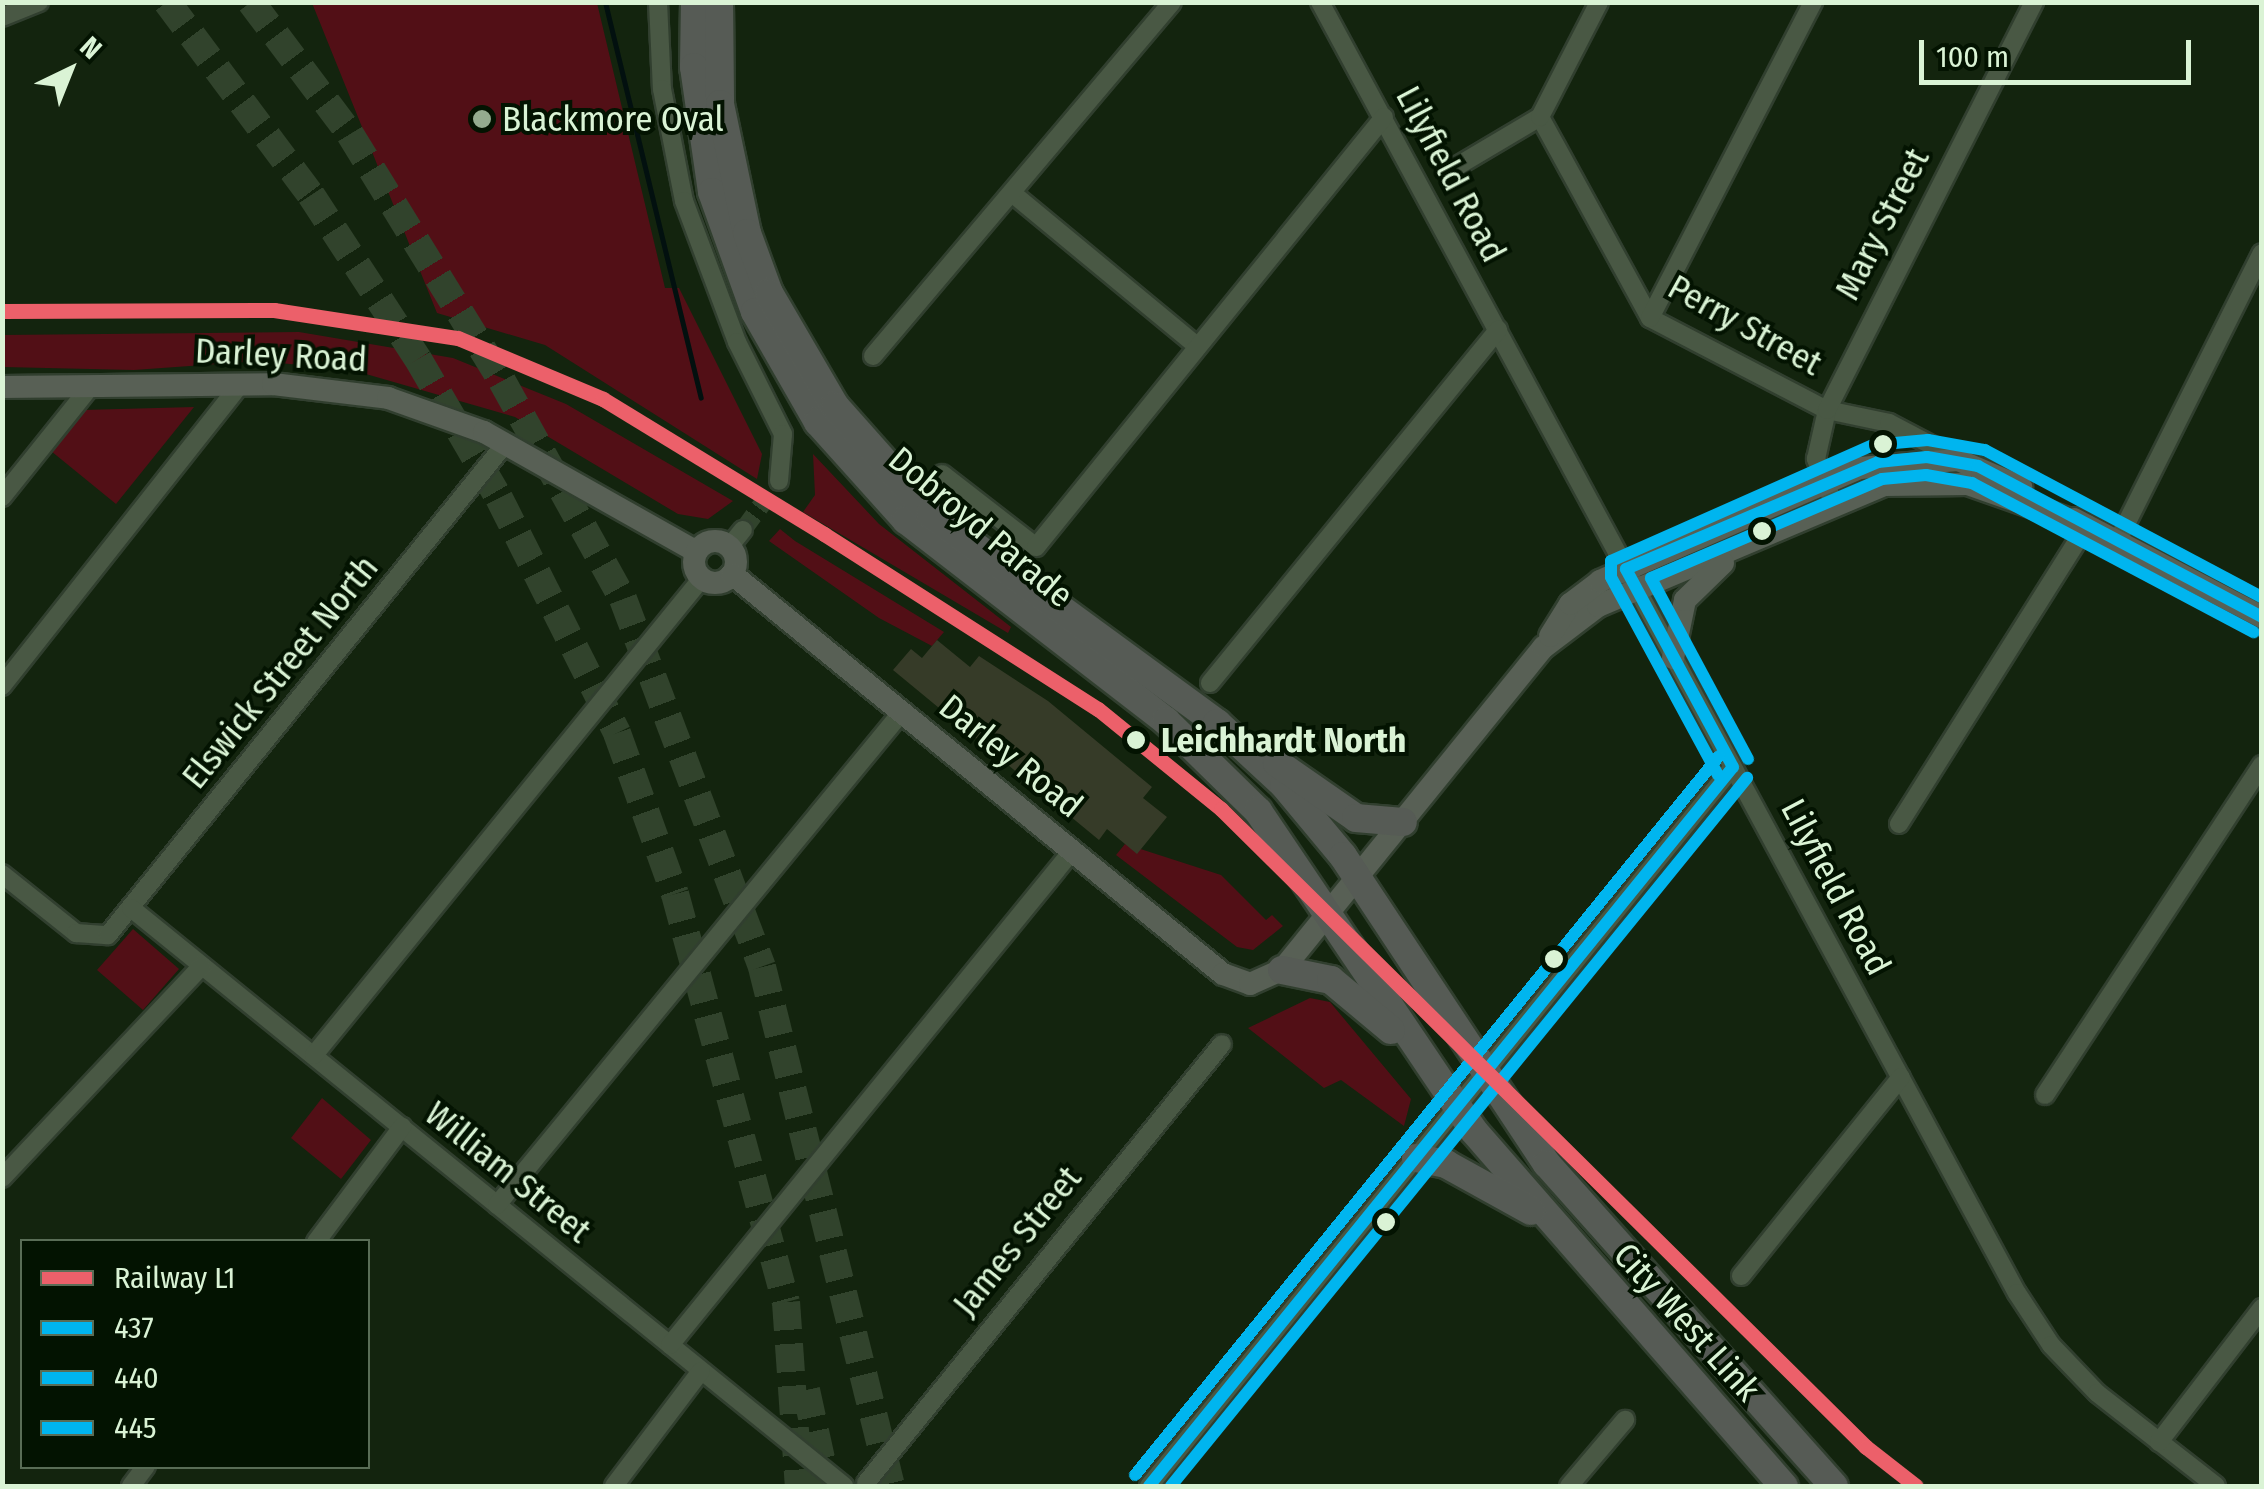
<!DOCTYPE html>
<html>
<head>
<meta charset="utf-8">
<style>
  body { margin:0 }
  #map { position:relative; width:2264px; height:1489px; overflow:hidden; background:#13240e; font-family:"Fira Sans Condensed",sans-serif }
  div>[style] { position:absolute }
  .green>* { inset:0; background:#520f16 }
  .stream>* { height:5px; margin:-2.5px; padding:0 2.5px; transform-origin:2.5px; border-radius:2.5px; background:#02100f }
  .building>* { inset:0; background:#363b28 }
  .minor-tunnel>* { height:18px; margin-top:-9px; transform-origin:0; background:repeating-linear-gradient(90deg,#31432c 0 18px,transparent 0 27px) }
  .highway-tunnel>* { height:28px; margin-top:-14px; transform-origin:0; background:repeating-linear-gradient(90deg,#31432c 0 28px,transparent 0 42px) }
  .roads { filter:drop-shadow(2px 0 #313f2f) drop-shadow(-2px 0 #313f2f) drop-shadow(0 2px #313f2f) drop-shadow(0 -2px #313f2f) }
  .minor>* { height:18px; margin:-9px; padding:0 9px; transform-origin:9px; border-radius:9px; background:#495844 }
  .major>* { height:22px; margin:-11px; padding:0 11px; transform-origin:11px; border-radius:11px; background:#586055 }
  .major>.ring { margin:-11px; padding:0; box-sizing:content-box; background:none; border:22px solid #586055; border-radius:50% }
  .highway>* { height:28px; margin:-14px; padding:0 14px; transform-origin:14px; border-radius:14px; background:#565b55 }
  .bus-1>* { height:12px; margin:-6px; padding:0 6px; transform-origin:6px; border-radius:6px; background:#00b5ef }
  .bus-2>* { height:12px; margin:-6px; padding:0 6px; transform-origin:6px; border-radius:6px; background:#00b5ef }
  .bus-3>* { height:12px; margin:-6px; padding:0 6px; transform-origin:6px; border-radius:6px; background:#00b5ef }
  .rail-1>* { height:15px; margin:-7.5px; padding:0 7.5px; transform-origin:7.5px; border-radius:7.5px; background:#ec606a }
  .dots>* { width:28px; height:28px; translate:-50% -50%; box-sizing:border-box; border:5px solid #031301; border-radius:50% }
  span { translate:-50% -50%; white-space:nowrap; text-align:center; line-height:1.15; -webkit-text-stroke:8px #031301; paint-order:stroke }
  .poi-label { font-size:35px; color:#daf3d5 }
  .left { translate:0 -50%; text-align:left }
  .street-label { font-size:35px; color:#daf3d5 }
  .stop-label { font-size:35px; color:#daf3d5; font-weight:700 }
  .frame { position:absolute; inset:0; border:5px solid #daf3d5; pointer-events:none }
  .legend { position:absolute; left:20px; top:1239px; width:350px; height:230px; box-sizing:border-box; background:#031301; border:2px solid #596d56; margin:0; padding:12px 18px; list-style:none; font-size:30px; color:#daf3d5 }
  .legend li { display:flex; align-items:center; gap:20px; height:50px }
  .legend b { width:50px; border:2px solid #596d56 }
  .north { position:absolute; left:20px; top:20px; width:100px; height:100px; -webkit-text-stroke:8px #031301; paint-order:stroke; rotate:43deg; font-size:28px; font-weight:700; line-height:40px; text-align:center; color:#daf3d5 }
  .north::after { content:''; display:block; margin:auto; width:35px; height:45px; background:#daf3d5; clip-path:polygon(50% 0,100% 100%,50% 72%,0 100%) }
  .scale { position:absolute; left:1919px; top:40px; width:272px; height:45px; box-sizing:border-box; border:5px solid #daf3d5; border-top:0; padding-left:12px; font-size:30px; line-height:35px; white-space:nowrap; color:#daf3d5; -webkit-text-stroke:8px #031301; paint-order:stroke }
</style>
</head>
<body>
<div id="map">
  <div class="green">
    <div style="clip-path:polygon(312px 3px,597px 3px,665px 288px,679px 288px,762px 454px,757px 479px,545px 345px,437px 313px)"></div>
    <div style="clip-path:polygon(299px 332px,453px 358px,566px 404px,733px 501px,708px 519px,678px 514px,515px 417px,352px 370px,259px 361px,134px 370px,3px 367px,3px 335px)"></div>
    <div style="clip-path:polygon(194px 407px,116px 504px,51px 451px,83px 410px)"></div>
    <div style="clip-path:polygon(813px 454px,879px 524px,1011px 627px,1008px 633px,803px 512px,815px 495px)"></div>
    <div style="clip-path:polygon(780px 529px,795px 541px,944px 632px,932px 646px,879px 618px,769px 541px)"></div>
    <div style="clip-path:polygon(1125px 844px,1221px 875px,1266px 920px,1272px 915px,1283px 926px,1253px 950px,1237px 947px,1116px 855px)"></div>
    <div style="clip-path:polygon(133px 929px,179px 969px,143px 1010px,97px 970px)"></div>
    <div style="clip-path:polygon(1310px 998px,1330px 1002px,1411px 1099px,1404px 1126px,1341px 1080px,1324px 1088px,1248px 1028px)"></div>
    <div style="clip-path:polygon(322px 1098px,371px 1140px,341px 1179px,291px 1138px)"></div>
  </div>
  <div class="stream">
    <div style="left:605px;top:2px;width:407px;rotate:76.4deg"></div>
  </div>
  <div class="building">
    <div style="clip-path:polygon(937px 640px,970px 667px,979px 656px,1048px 701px,1152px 787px,1143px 798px,1167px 817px,1137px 854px,1107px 829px,1099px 840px,893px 670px,911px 649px,922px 658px)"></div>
  </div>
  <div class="minor-tunnel">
    <div style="left:743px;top:530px;width:61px;rotate:-53.7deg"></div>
  </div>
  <div class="highway-tunnel">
    <div style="left:167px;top:2px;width:241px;rotate:53.3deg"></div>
    <div style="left:311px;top:195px;width:196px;rotate:56.9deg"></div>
    <div style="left:418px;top:359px;width:161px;rotate:59.8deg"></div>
    <div style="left:499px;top:498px;width:263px;rotate:63.3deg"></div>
    <div style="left:617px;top:733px;width:171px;rotate:70.2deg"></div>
    <div style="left:675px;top:894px;width:423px;rotate:74.8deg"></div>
    <div style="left:786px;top:1302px;width:184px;rotate:86deg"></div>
    <div style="left:251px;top:2px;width:165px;rotate:53.1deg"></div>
    <div style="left:350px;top:134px;width:290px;rotate:58.4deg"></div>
    <div style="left:502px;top:381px;width:249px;rotate:61deg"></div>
    <div style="left:623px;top:599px;width:393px;rotate:69.3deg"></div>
    <div style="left:762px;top:967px;width:535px;rotate:76.04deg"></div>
    <div style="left:806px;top:1390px;width:98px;rotate:77.7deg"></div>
  </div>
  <div class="roads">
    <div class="minor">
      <div style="left:658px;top:2px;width:87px;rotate:87.4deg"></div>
      <div style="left:662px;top:89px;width:114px;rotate:78.9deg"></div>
      <div style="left:684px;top:201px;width:151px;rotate:69.4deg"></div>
      <div style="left:737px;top:342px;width:103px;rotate:63.4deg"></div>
      <div style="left:783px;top:434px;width:47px;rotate:94.9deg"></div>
      <div style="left:1320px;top:2px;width:1467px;rotate:61.64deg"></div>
      <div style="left:2017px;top:1293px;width:62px;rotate:56.8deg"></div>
      <div style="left:2051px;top:1345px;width:66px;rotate:46.2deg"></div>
      <div style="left:2097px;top:1393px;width:151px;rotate:38deg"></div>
      <div style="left:2px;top:17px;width:40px;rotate:-22deg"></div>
      <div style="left:1540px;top:117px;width:229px;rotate:61.3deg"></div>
      <div style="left:1650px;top:318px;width:199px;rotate:27.5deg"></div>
      <div style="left:1827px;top:410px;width:63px;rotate:11.8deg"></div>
      <div style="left:1889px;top:423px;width:78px;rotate:27.6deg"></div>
      <div style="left:1454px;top:168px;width:100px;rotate:-30.7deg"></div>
      <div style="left:1540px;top:117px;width:129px;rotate:-62.8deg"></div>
      <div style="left:1012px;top:193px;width:241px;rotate:39.6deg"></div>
      <div style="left:1650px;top:318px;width:356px;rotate:-62.7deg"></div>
      <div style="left:873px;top:356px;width:463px;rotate:-49.8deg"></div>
      <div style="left:942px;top:474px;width:119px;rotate:37.8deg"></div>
      <div style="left:1036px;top:547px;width:553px;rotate:-51.02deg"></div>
      <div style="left:2px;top:497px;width:141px;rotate:-51.3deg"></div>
      <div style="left:1835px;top:507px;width:52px;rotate:-111.6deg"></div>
      <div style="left:1816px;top:459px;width:50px;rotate:-77.3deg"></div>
      <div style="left:1827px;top:410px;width:458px;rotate:-63.1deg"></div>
      <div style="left:2117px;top:542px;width:323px;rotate:-63.4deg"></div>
      <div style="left:729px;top:547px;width:22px;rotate:-51deg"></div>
      <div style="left:1210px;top:683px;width:456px;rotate:-50.8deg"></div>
      <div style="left:2px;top:686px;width:386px;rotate:-51.7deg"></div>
      <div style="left:1899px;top:824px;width:352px;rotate:-57.8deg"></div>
      <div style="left:2px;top:874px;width:95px;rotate:38.6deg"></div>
      <div style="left:76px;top:933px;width:32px;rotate:4deg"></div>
      <div style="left:108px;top:935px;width:631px;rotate:-51.04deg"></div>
      <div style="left:131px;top:908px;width:918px;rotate:39.03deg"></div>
      <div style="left:314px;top:1055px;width:615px;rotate:-50.87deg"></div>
      <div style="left:2045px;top:1095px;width:395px;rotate:-56.7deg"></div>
      <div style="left:2px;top:1178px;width:291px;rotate:-46.7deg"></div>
      <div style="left:497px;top:1205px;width:637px;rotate:-50.61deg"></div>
      <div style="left:316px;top:1242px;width:144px;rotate:-53.2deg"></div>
      <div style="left:1741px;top:1276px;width:255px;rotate:-51.2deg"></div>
      <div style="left:670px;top:1345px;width:637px;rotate:-50.86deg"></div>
      <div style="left:2159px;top:1442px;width:169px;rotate:-52.5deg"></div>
      <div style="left:866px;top:1483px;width:565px;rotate:-50.96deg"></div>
      <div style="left:131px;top:1486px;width:25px;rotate:-53deg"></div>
      <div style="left:614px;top:1486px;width:144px;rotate:-52.9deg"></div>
      <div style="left:1149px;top:1486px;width:926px;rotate:-50.92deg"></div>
      <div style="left:1569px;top:1486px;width:87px;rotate:-49.7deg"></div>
    </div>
    <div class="major">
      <div style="left:2px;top:387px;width:271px;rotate:-0.6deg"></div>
      <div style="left:273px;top:384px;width:116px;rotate:6.9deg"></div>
      <div style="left:388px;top:398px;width:102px;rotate:19.5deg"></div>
      <div style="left:484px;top:432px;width:244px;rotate:29.4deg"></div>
      <div style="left:2074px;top:519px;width:212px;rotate:27.5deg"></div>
      <div class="ring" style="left:694px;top:541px;width:20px;height:20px"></div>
      <div style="left:732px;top:574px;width:633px;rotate:39.17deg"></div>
      <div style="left:1223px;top:974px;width:29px;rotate:20deg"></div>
      <div style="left:1250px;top:984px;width:35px;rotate:-24deg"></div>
      <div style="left:1282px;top:970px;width:416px;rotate:-51deg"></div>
      <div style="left:1544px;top:647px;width:68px;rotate:-37.2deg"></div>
      <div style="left:1598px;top:606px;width:311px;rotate:-22.9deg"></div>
      <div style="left:1885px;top:485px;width:83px;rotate:-0.7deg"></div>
      <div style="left:1968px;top:484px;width:126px;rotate:19.4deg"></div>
      <div style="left:1550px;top:636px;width:38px;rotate:-58deg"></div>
      <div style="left:1570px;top:604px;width:38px;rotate:-37deg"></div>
      <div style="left:1600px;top:581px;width:283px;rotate:-23.5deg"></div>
      <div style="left:1860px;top:468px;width:98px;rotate:-4.7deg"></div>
      <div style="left:1958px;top:460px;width:69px;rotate:23.2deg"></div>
      <div style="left:1673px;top:658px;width:59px;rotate:-78.3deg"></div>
      <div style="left:1685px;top:600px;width:53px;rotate:-44.2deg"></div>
    </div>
    <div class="highway">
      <div style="left:695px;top:2px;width:65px;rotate:90.9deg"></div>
      <div style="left:694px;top:67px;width:126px;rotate:81.8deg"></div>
      <div style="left:712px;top:192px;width:127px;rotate:70.3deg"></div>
      <div style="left:755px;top:312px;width:127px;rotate:60.2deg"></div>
      <div style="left:818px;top:422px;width:132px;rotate:48.1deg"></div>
      <div style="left:906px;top:520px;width:329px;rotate:37.7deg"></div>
      <div style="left:1166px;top:721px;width:129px;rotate:44.4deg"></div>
      <div style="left:1258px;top:811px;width:385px;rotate:56deg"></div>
      <div style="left:1473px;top:1130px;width:473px;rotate:48.9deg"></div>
      <div style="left:719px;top:2px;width:102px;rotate:89.4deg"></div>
      <div style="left:720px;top:104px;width:132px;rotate:78.2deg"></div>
      <div style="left:747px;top:233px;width:64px;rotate:69.9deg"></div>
      <div style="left:769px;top:293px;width:131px;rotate:59.7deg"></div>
      <div style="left:835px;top:406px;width:143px;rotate:48.4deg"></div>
      <div style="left:930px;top:513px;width:356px;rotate:36.2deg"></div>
      <div style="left:1217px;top:723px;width:91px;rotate:42.8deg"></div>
      <div style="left:1284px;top:785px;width:92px;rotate:50.3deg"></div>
      <div style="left:1343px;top:856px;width:369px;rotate:56.5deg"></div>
      <div style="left:1547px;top:1164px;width:431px;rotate:48.3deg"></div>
      <div style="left:1277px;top:763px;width:96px;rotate:34.8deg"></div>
      <div style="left:1356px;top:818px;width:47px;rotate:4.9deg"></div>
      <div style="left:1282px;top:970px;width:50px;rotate:11.5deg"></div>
      <div style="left:1331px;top:980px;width:78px;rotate:39.8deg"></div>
      <div style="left:1416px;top:1158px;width:31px;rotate:11deg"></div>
      <div style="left:1446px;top:1164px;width:97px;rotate:28.9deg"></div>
    </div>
  </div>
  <div class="bus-1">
    <div style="left:1733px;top:767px;width:225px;rotate:-118.4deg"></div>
    <div style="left:1626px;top:569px;width:274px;rotate:-23deg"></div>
    <div style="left:1878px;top:462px;width:49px;rotate:-5.8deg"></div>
    <div style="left:1927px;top:457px;width:52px;rotate:10deg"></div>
    <div style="left:1978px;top:466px;width:322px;rotate:28deg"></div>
    <div style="left:1149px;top:1486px;width:926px;rotate:-50.92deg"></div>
  </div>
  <div class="bus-2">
    <div style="left:1748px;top:759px;width:205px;rotate:-118.2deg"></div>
    <div style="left:1651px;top:578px;width:251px;rotate:-23.2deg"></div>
    <div style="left:1882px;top:479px;width:44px;rotate:-5.2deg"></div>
    <div style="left:1926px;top:475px;width:47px;rotate:9.9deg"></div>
    <div style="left:1972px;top:483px;width:319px;rotate:27.9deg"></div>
    <div style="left:1171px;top:1486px;width:913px;rotate:-50.87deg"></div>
  </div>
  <div class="bus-3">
    <div style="left:1718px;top:775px;width:225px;rotate:-118.4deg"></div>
    <div style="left:1611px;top:577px;width:16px;rotate:-90deg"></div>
    <div style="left:1611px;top:561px;width:287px;rotate:-23.9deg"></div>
    <div style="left:1873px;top:445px;width:55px;rotate:-5.2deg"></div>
    <div style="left:1928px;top:440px;width:58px;rotate:10deg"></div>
    <div style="left:1985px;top:450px;width:314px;rotate:28deg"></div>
    <div style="left:1135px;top:1475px;width:926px;rotate:-50.92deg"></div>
  </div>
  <div class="rail-1">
    <div style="left:2px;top:311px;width:272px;rotate:-0.2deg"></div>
    <div style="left:274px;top:310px;width:186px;rotate:8.7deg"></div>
    <div style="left:458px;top:338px;width:157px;rotate:22.8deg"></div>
    <div style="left:603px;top:399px;width:259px;rotate:31.4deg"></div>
    <div style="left:824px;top:534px;width:325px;rotate:32.6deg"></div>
    <div style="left:1098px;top:709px;width:159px;rotate:39.1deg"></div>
    <div style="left:1221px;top:809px;width:907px;rotate:44.69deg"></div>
    <div style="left:1866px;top:1447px;width:63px;rotate:38deg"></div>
  </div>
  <div class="dots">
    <div style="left:482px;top:119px;background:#94ab8f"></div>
    <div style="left:1883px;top:444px;background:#daf3d5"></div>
    <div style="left:1762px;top:531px;background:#daf3d5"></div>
    <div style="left:1136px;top:740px;background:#daf3d5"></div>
    <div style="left:1554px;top:959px;background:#daf3d5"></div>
    <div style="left:1386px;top:1222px;background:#daf3d5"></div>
  </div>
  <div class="poi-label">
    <span class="left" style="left:502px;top:119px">Blackmore Oval</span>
  </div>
  <div class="street-label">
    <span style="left:1451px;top:174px;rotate:62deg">Lilyfield Road</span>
    <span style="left:1882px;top:224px;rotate:-63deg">Mary Street</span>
    <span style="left:1745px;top:325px;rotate:29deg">Perry Street</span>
    <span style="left:281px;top:355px;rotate:3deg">Darley Road</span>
    <span style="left:981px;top:527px;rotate:40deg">Dobroyd Parade</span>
    <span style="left:280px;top:672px;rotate:-51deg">Elswick Street North</span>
    <span style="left:1011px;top:756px;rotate:39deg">Darley Road</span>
    <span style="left:1836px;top:887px;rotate:62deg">Lilyfield Road</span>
    <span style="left:508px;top:1172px;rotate:39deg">William Street</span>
    <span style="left:1017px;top:1241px;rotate:-51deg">James Street</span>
    <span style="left:1687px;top:1322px;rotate:48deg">City West Link</span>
  </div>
  <div class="stop-label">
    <span class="left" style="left:1161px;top:740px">Leichhardt North</span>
  </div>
  <div class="frame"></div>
  <ul class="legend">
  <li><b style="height:12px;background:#ec606a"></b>Railway L1</li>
  <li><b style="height:12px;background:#00b5ef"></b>437</li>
  <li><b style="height:12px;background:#00b5ef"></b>440</li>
  <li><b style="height:12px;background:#00b5ef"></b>445</li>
  </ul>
  <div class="north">N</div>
  <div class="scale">100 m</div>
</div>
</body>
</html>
